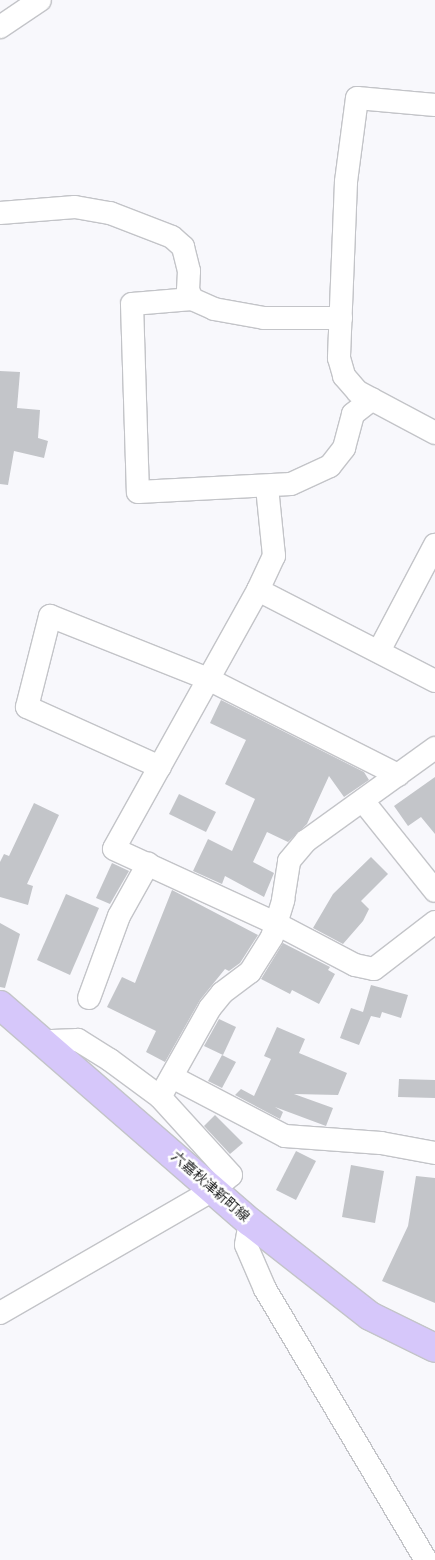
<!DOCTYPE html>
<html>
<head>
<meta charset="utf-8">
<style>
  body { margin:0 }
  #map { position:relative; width:435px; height:1560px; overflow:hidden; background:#f8f8fc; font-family:"Alegreya Sans","Noto Sans JP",sans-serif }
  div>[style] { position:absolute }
  .building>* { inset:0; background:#c3c5c9 }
  .roads { filter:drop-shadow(1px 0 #c3c4c8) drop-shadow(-1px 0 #c3c4c8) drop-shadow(0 1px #c3c4c8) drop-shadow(0 -1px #c3c4c8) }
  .minor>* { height:22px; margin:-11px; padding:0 11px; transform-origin:11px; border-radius:11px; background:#fff }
  .major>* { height:28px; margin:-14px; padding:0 14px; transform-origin:14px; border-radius:14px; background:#d6c7fa }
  span { translate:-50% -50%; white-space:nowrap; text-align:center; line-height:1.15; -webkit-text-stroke:5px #fff; paint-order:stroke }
  .street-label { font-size:14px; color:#1c1d1e }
</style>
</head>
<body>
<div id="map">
  <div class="building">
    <div style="clip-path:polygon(0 371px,20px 372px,17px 408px,40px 410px,38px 438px,48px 441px,44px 458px,14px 451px,8px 485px,0 484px)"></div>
    <div style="clip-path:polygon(221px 700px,364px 772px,369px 780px,344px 797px,329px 776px,307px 824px,288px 842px,267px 832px,253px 862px,274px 873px,264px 897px,225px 876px,222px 884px,193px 871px,208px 839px,232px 851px,255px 799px,225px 784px,246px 740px,210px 723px)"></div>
    <div style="clip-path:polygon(435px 777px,435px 834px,421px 817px,408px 826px,394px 806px)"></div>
    <div style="clip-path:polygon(179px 794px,216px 812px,206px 832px,169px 814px)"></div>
    <div style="clip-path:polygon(34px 803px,59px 815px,27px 884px,33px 886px,28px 905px,0 897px,0 862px,4px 854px,9px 856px)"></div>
    <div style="clip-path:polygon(371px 857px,388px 874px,361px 901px,369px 909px,363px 921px,343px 944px,313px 928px,333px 894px)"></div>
    <div style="clip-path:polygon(112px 863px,129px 871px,110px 904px,96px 898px)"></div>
    <div style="clip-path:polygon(172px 890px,258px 935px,240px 963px,229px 971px,225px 969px,200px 1000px,165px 1062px,146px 1052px,156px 1031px,107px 1007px,122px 977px,135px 983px)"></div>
    <div style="clip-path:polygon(66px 894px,99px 908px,70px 975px,37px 960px)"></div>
    <div style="clip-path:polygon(0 923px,20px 934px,5px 988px,0 987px)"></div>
    <div style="clip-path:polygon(283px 943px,330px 967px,328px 970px,335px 974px,319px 1004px,292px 990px,290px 994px,261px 979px)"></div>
    <div style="clip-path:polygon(371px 985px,408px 995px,401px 1018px,382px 1012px,380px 1018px,371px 1016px,359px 1045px,340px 1038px,351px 1008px,363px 1012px)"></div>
    <div style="clip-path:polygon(219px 1019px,236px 1027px,223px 1055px,204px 1046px)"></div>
    <div style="clip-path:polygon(277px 1027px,305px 1039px,299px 1053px,347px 1073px,338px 1095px,294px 1094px,333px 1108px,326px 1126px,275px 1107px,283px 1112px,280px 1119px,235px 1095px,241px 1089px,254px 1096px,271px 1059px,264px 1056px)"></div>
    <div style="clip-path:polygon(222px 1055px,236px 1062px,222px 1088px,208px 1081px)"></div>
    <div style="clip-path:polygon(399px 1079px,435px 1080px,435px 1098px,398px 1097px)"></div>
    <div style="clip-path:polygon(215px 1115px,243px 1143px,230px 1154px,204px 1126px)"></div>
    <div style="clip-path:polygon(296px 1151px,316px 1161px,296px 1200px,276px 1190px)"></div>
    <div style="clip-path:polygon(351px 1165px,384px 1171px,375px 1223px,342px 1217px)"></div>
    <div style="clip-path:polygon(416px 1176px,435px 1178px,435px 1303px,382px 1281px,408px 1226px)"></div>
  </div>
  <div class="roads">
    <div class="minor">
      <div style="left:0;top:27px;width:48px;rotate:-34deg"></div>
      <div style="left:435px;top:105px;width:78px;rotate:-174.9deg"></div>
      <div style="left:357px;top:98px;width:85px;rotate:97.5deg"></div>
      <div style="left:346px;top:182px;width:176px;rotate:92.3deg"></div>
      <div style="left:339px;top:358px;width:19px;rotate:74deg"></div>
      <div style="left:344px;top:376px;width:21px;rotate:49deg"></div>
      <div style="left:358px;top:392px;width:87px;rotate:28deg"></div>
      <div style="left:0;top:213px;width:75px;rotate:-4.6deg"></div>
      <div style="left:75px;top:207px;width:36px;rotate:10deg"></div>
      <div style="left:110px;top:213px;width:66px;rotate:21.2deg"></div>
      <div style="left:172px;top:237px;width:15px;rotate:42deg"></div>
      <div style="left:183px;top:247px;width:25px;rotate:76deg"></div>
      <div style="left:189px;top:271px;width:19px;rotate:93deg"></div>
      <div style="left:188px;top:290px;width:10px;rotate:66deg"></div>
      <div style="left:192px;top:299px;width:24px;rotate:24deg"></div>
      <div style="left:214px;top:309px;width:51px;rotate:10.2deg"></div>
      <div style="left:264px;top:318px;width:77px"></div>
      <div style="left:192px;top:299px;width:60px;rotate:175.2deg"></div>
      <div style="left:132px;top:304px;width:188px;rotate:88.2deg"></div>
      <div style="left:138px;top:492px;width:153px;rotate:-3deg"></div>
      <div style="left:291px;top:484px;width:43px;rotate:-24.8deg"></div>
      <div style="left:330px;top:466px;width:23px;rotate:-52deg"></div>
      <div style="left:344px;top:448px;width:35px;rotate:-75deg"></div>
      <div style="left:353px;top:414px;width:24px;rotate:-38deg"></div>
      <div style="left:258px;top:590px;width:38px;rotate:-65deg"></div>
      <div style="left:274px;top:556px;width:69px;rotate:-95.8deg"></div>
      <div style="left:379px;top:651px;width:120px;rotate:-62.2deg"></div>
      <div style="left:435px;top:681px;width:199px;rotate:-152.8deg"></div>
      <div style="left:258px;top:590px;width:296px;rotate:119.1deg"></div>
      <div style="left:114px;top:849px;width:179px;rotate:24.7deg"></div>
      <div style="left:277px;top:924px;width:88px;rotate:27.7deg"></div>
      <div style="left:355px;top:965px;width:19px;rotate:12deg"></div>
      <div style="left:374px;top:969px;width:77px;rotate:-37.6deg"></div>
      <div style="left:160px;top:767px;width:146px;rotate:-155.7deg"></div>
      <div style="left:27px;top:707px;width:94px;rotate:-75.8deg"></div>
      <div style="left:50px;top:616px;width:170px;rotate:21.7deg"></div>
      <div style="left:208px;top:679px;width:213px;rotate:26.8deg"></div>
      <div style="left:363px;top:801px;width:115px;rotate:51.3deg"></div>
      <div style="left:89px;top:998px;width:87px;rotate:-69.9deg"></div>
      <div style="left:119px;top:916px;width:60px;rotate:-60.9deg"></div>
      <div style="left:174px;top:1078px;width:125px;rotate:27.6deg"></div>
      <div style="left:285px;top:1136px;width:96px;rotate:4.2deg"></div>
      <div style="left:381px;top:1143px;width:55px;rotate:10.5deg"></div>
      <div style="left:160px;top:1097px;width:102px;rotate:-60.7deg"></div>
      <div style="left:210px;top:1008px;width:19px;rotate:-51deg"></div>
      <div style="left:222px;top:993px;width:35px;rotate:-37deg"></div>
      <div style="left:250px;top:972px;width:41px;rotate:-57.8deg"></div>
      <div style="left:272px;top:937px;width:39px;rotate:-73deg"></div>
      <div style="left:283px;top:900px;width:39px;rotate:-81deg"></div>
      <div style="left:289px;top:861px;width:26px;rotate:-50deg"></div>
      <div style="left:306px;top:841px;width:159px;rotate:-35.8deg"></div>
      <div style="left:250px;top:1222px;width:23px;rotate:100deg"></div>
      <div style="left:246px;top:1245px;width:48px;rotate:66.6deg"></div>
      <div style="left:265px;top:1289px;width:315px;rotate:59.3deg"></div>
      <div style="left:0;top:1313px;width:246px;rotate:-30deg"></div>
      <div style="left:213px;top:1190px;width:23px;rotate:-40deg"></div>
      <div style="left:231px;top:1175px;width:105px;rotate:-132.3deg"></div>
      <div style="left:160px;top:1097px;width:62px;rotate:-143.5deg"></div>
      <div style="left:110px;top:1060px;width:38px;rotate:-148deg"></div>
      <div style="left:78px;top:1040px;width:33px;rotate:178deg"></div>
    </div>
    <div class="major">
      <div style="left:0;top:1005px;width:331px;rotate:41deg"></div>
      <div style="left:250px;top:1222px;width:152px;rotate:38.1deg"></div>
      <div style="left:370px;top:1316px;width:72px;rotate:26.2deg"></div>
    </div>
  </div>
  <div class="street-label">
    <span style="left:210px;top:1187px;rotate:41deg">六嘉秋津新町線</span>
  </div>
</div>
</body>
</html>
